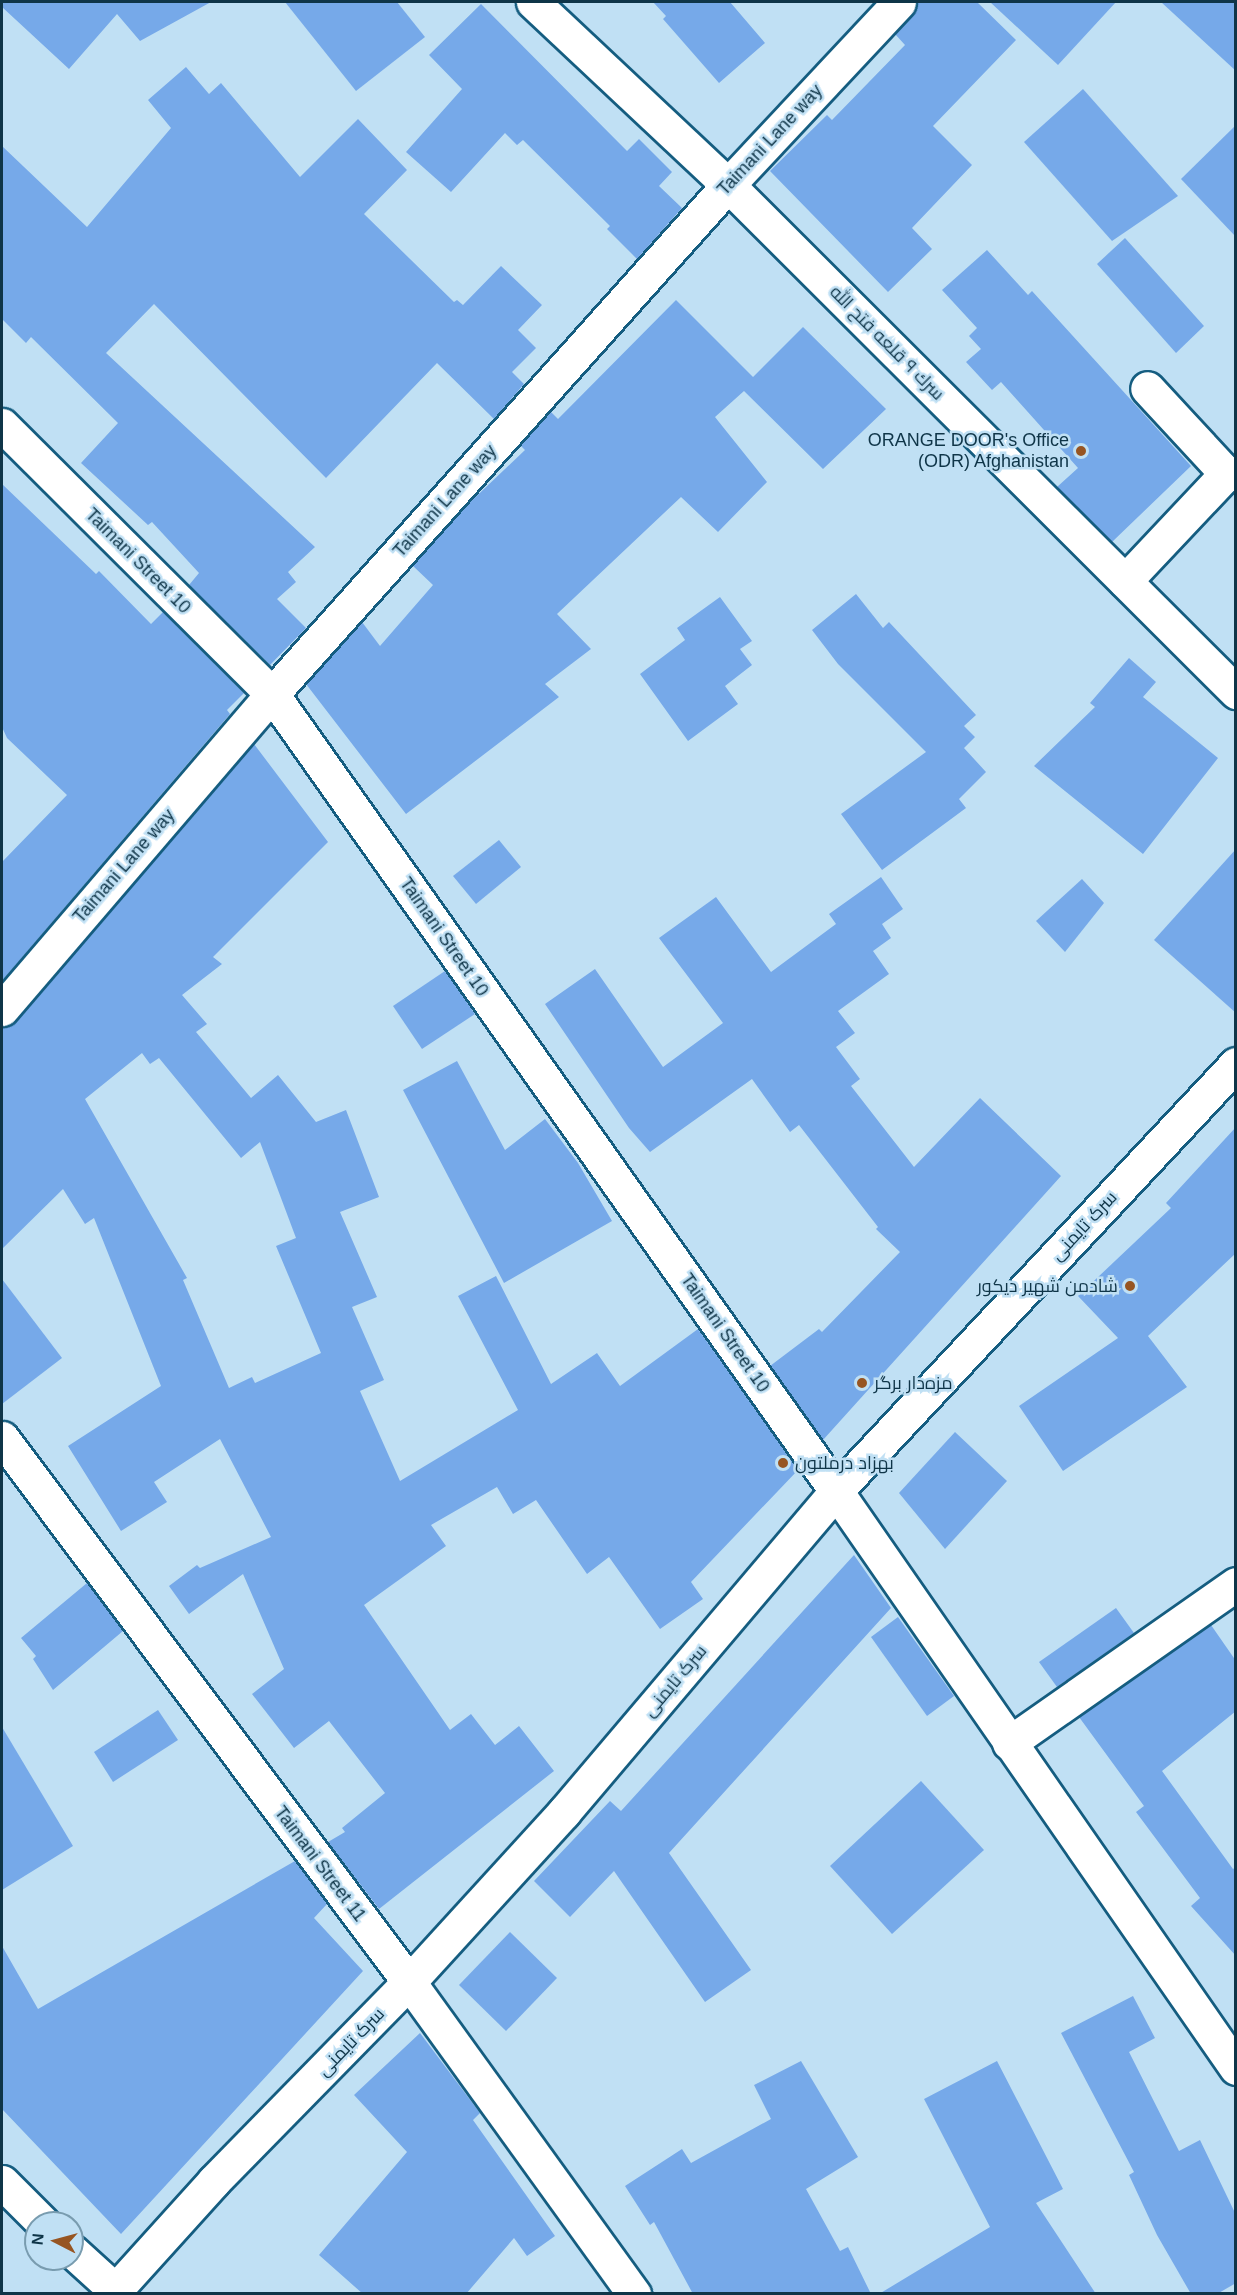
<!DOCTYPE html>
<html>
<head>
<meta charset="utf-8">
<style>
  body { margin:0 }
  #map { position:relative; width:1237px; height:2295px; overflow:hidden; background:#c0e0f4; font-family:Arial,Cairo,sans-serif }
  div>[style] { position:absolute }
  .building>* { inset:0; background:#76a9e9 }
  .roads { filter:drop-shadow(2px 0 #155d80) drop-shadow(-2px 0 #155d80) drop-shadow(0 2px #155d80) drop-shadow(0 -2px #155d80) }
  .street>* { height:33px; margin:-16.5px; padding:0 16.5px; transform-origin:16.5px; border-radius:16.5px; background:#fff }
  .secondary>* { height:33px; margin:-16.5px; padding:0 16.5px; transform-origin:16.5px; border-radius:16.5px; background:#fff }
  .dots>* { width:16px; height:16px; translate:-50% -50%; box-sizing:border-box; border:3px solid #c0e0f4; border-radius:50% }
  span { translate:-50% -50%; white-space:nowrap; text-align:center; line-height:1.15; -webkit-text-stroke:5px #c0e0f4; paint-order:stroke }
  .street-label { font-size:18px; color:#0f3548 }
  .poi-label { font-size:18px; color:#0f3548 }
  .right { translate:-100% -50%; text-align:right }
  .left { translate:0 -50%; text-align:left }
  .frame { position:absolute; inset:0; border:3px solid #0f3548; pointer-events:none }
  .north { position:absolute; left:24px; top:2211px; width:60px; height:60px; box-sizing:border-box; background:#c0e0f4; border:2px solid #799caf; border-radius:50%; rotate:276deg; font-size:16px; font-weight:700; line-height:24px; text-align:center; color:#0f3548 }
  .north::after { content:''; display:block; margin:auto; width:21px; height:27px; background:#975522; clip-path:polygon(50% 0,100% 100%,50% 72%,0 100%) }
</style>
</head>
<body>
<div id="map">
  <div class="building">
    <div style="clip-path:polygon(2px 2px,211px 2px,140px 41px,117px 14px,69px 69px,2px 7px)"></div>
    <div style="clip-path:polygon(285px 2px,397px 2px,425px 37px,356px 91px)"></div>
    <div style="clip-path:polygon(653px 2px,730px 2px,765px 43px,719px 83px,663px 19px,666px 16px)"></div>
    <div style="clip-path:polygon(917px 2px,977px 2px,1016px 40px,933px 126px,972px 165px,912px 228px,932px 249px,888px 292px,770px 171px,827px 115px,832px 120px,905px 45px,895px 34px,913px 14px)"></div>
    <div style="clip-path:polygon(990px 2px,1116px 2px,1058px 65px)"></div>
    <div style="clip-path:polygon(1161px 2px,1236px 2px,1236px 71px)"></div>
    <div style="clip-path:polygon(481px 4px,627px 151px,639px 139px,672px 172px,659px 186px,682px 208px,637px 259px,607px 229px,610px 226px,523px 140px,517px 145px,505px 133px,451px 192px,406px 152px,462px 89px,429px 55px)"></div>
    <div style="clip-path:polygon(186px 67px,209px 94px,221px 83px,300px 177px,358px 119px,407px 170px,364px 214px,454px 302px,457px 300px,463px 305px,501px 266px,542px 305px,518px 330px,536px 348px,512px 372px,524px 384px,494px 419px,437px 363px,326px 478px,154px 304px,106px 353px,315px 547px,288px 572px,296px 582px,277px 599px,306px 628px,270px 665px,189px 585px,199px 573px,152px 522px,148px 525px,81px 463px,118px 423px,31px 337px,26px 343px,2px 319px,2px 146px,87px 227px,171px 128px,148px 100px)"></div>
    <div style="clip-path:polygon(1083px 89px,1178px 196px,1112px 241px,1024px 142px)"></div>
    <div style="clip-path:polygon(1236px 125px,1236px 237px,1181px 179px)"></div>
    <div style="clip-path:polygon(1125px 238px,1204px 326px,1176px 353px,1097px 264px)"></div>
    <div style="clip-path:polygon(987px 250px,1028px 295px,1032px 291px,1191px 466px,1112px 542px,1057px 487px,1078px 468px,1001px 382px,992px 390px,966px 362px,981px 349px,969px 336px,977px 328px,942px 290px)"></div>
    <div style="clip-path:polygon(676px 300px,753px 377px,803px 327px,886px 409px,823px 469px,744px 391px,715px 417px,767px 482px,718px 532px,681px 497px,557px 614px,591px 649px,545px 684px,559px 697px,406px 814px,306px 684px,362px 622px,380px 646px,433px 585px,412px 565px,464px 508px,525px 450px,520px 445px,550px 411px,558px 419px)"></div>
    <div style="clip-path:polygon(2px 484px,96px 574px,99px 571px,151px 624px,163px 612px,244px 693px,227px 710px,230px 714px,2px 981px,2px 862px,67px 795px,7px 738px,2px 727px)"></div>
    <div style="clip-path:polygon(856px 594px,883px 628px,889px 622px,976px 715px,964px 726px,975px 737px,964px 748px,986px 772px,959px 799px,966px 808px,882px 870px,841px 814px,926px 752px,838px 664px,812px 630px)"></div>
    <div style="clip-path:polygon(720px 597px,752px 641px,740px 649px,752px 665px,725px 686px,738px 704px,688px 741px,640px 674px,685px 640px,677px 628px)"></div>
    <div style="clip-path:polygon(1129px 658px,1156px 682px,1143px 697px,1218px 758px,1143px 854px,1034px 766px,1095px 707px,1090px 703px)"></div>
    <div style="clip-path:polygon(evenodd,254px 744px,328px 842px,213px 957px,222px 964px,182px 995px,207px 1024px,196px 1032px,251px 1098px,278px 1075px,316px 1122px,346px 1110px,379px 1197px,340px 1212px,377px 1297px,352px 1307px,384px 1380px,360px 1391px,400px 1481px,518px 1410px,458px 1296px,496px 1276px,551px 1384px,597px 1353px,620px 1386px,698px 1329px,798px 1470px,691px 1582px,703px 1599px,660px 1629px,609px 1557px,587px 1574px,536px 1500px,513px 1514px,497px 1487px,431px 1525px,446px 1546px,364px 1605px,450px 1730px,471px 1714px,495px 1745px,519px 1726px,554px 1771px,379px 1909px,328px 1842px,345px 1832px,342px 1828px,385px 1793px,329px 1721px,294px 1748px,252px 1694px,284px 1669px,243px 1574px,189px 1614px,169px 1586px,197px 1565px,200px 1568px,271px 1537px,220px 1439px,154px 1482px,167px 1502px,121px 1531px,68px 1446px,161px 1386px,94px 1218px,85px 1224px,63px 1189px,2px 1249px,2px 1027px,16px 1021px,254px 744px,142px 1053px,150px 1064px,159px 1058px,241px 1158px,260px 1142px,296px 1238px,276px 1246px,321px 1353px,255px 1383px,252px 1377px,229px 1388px,183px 1280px,187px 1278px,85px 1099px,142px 1053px)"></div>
    <div style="clip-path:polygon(499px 840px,521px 867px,476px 904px,453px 876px)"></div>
    <div style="clip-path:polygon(1236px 849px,1236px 1013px,1154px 940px)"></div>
    <div style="clip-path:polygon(881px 877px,903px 909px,882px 924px,891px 938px,873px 951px,889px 974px,838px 1011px,855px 1033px,836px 1047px,860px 1079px,851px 1086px,914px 1167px,980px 1098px,1061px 1176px,823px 1440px,770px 1366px,819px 1329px,822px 1332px,900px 1252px,876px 1229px,878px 1227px,799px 1125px,790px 1132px,752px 1079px,650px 1152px,629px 1128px,545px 1004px,595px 969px,663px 1067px,723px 1023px,659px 938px,716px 897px,771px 972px,836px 924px,829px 914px)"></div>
    <div style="clip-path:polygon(1082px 879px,1104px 903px,1065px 952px,1036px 921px)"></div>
    <div style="clip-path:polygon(445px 971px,475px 1014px,422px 1049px,393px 1006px)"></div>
    <div style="clip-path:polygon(457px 1061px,505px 1150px,545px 1119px,578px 1163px,612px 1221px,504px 1283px,403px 1090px)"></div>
    <div style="clip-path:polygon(1236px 1127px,1236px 1253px,1148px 1336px,1187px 1387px,1063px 1471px,1019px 1406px,1118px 1338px,1078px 1296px,1171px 1208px,1166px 1203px)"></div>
    <div style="clip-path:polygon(2px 1279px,62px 1358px,2px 1404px)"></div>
    <div style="clip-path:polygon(955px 1432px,1007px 1481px,945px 1549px,899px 1493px)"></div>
    <div style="clip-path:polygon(854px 1555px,891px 1608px,669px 1853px,751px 1970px,705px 2002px,614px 1871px,570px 1917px,534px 1881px,610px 1801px,621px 1811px)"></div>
    <div style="clip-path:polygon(87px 1583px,123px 1631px,53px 1690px,33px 1659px,36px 1656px,21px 1638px)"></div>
    <div style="clip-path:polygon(1116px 1608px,1134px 1633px,1057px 1687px,1039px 1662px)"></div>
    <div style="clip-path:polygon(898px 1617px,954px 1696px,927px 1716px,871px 1637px)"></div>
    <div style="clip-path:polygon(1211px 1625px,1236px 1661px,1236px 1711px,1162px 1771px,1233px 1869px,1236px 1867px,1236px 1956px,1191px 1906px,1200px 1898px,1136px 1812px,1144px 1806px,1079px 1717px)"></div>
    <div style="clip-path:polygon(158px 1710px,178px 1740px,113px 1782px,94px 1752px)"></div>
    <div style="clip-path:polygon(2px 1727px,73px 1846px,2px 1890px)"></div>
    <div style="clip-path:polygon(921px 1781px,984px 1850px,892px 1934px,830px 1866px)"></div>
    <div style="clip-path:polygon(295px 1861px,327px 1904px,314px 1918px,363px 1971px,121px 2234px,2px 2109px,2px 1946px,38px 2009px)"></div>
    <div style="clip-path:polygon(510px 1932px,557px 1978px,506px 2031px,459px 1985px)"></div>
    <div style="clip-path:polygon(1133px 1996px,1155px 2038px,1129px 2052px,1179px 2151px,1200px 2140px,1236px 2215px,1236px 2283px,1217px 2294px,1191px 2294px,1157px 2235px,1129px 2175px,1134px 2172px,1061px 2033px)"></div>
    <div style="clip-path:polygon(420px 2033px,480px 2113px,473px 2120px,555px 2236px,527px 2256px,514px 2238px,466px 2294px,363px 2294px,319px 2255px,407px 2152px,354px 2095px)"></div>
    <div style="clip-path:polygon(801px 2061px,858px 2157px,806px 2189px,840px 2251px,848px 2247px,871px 2294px,693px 2294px,654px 2222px,650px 2225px,625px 2186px,682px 2149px,691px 2163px,771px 2119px,754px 2085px)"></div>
    <div style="clip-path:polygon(997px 2061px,1063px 2189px,1036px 2203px,1096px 2294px,879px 2294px,990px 2227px,924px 2099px)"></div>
  </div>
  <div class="roads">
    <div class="street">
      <div style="left:533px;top:2px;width:267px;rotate:43.2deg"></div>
      <div style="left:728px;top:185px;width:718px;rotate:44.94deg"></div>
      <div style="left:2px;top:425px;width:381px;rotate:44.9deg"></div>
      <div style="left:272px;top:694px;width:976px;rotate:54.71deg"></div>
      <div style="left:836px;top:1491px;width:702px;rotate:55.27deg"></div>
      <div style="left:1125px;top:581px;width:141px;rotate:-46.7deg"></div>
      <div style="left:1222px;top:478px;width:9px;rotate:-90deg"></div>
      <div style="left:1222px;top:469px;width:110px;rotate:-132.8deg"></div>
      <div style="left:2px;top:1009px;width:415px;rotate:-49.4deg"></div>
      <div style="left:272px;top:694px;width:683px;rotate:-48.14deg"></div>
      <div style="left:728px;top:185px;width:250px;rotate:-46.9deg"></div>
      <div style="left:2px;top:1438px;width:679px;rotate:53.2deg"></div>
      <div style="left:409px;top:1982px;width:385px;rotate:54.2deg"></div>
      <div style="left:1009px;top:1743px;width:277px;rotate:-35deg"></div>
      <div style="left:2px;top:2182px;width:58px;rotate:45deg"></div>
      <div style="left:72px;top:2251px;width:58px;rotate:42.2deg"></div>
    </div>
    <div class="secondary">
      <div style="left:112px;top:2294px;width:152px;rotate:-47.9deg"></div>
      <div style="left:214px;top:2181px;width:279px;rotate:-45.6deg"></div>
      <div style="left:409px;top:1982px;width:230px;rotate:-47.6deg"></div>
      <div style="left:564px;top:1812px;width:421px;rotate:-49.7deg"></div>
      <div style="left:836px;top:1491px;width:585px;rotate:-46.87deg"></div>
    </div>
  </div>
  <div class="dots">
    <div style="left:1081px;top:451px;background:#975522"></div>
    <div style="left:1130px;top:1286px;background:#975522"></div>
    <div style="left:862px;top:1383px;background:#975522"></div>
    <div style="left:783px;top:1463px;background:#975522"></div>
  </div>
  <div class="street-label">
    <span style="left:770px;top:140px;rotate:-47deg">Taimani Lane way</span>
    <span style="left:887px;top:343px;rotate:45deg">سرك ٩ قلعه فتح الله</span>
    <span style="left:445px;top:501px;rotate:-48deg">Taimani Lane way</span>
    <span style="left:138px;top:561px;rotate:45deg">Taimani Street 10</span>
    <span style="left:124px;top:866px;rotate:-49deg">Taimani Lane way</span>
    <span style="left:444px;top:937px;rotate:55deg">Taimani Street 10</span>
    <span style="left:1084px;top:1226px;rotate:-47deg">سرک تایمنی</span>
    <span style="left:725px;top:1333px;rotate:55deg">Taimani Street 10</span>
    <span style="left:675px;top:1681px;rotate:-50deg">سرک تایمنی</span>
    <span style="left:320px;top:1864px;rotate:53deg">Taimani Street 11</span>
    <span style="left:351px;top:2042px;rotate:-46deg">سرک تایمنی</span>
  </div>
  <div class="poi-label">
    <span class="right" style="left:1069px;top:451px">ORANGE DOOR's Office<br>(ODR) Afghanistan</span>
    <span class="right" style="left:1118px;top:1286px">شادمن شهیر دیکور</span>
    <span class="left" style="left:874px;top:1383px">مزه‌دار برگر</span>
    <span class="left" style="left:795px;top:1463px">بهزاد درملتون</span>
  </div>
  <div class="frame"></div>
  <div class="north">N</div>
</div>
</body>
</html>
